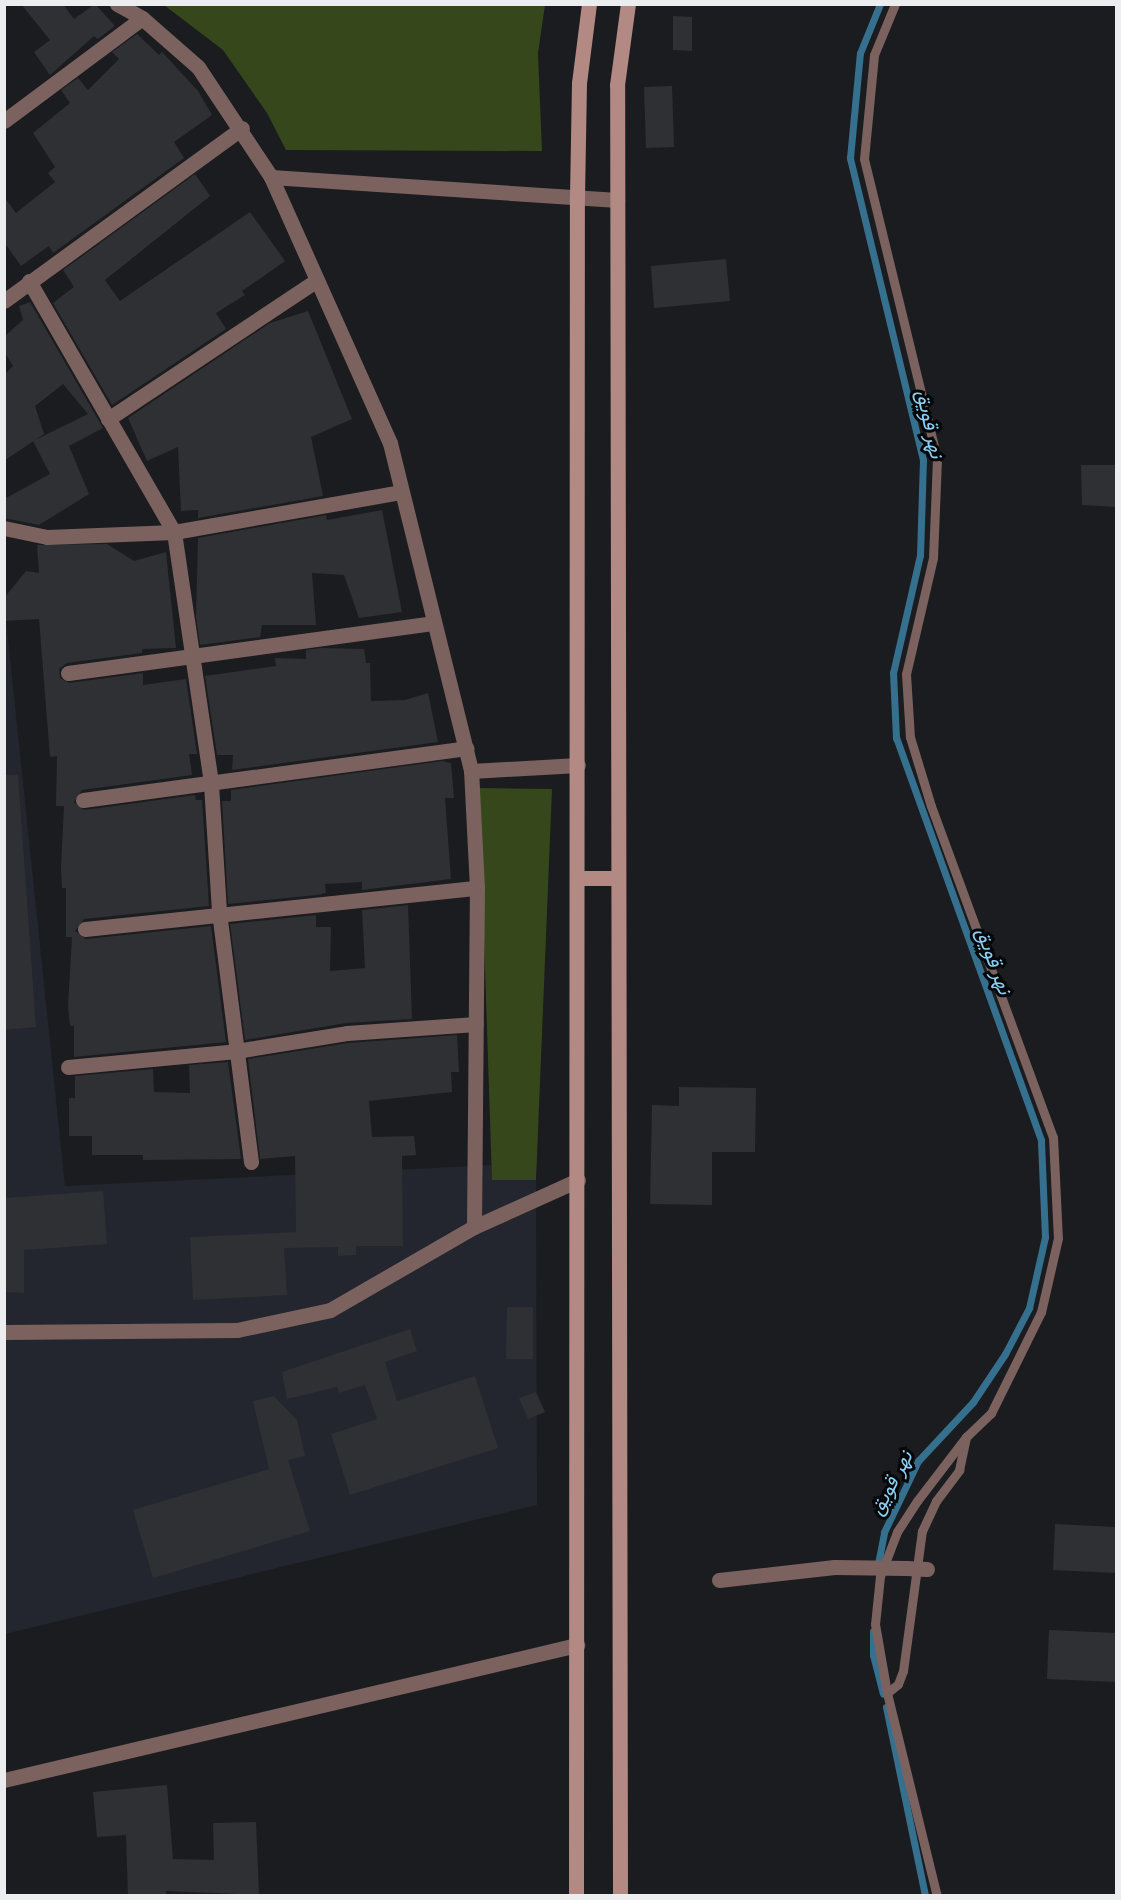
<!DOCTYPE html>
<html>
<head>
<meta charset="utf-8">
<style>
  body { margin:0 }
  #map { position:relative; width:1121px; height:1900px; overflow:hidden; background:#1b1c1f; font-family:Poppins,Vazirmatn,sans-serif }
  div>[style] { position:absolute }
  .built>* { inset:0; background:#23262e }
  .green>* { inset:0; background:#35471b }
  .stream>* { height:7px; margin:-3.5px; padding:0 3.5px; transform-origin:3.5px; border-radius:3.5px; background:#35718f }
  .building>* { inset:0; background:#2f3033 }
  .lane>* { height:9px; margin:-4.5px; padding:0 4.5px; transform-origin:4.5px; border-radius:4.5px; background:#7c625e }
  .street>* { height:15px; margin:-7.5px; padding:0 7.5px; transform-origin:7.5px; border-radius:7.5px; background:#7c625e }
  .secondary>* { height:15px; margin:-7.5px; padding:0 7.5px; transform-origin:7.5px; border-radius:7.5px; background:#b38983 }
  .street-bridge>* { height:15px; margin:-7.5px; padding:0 7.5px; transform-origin:7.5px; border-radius:7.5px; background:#7c625e }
  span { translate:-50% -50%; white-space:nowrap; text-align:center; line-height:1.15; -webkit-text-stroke:6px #060708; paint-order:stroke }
  .water-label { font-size:20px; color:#8bcff4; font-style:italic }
  .frame { position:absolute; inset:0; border:6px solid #ecedef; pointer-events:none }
</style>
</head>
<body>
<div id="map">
  <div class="built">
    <div style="clip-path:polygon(4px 600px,65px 1186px,494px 1165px,493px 1180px,536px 1180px,537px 1505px,5px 1634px)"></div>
  </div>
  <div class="green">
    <div style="clip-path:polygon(164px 5px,545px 5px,538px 53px,542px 151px,286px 150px,267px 113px,223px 50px)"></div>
    <div style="clip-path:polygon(479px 788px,552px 789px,536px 1180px,492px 1180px)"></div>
  </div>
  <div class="stream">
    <div style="left:877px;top:1569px;width:38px;rotate:-79deg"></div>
    <div style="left:884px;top:1532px;width:79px;rotate:-64.4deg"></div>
    <div style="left:918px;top:1461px;width:81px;rotate:-47deg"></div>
    <div style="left:973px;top:1402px;width:58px;rotate:-56.3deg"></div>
    <div style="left:1005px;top:1354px;width:52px;rotate:-62.4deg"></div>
    <div style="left:1029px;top:1308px;width:73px;rotate:-77.3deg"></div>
    <div style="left:1045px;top:1237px;width:97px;rotate:-92.4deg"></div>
    <div style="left:1041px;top:1140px;width:427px;rotate:-109.8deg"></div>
    <div style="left:896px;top:738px;width:65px;rotate:-92.6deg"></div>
    <div style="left:893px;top:673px;width:121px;rotate:-77.1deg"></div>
    <div style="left:920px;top:555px;width:95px;rotate:-88.2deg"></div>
    <div style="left:923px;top:460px;width:311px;rotate:-103.6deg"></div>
    <div style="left:850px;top:158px;width:105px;rotate:-84.6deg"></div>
    <div style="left:860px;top:53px;width:53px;rotate:-67.8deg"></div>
    <div style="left:873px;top:1631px;width:24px;rotate:90deg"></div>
    <div style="left:873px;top:1655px;width:40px;rotate:75.6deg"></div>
    <div style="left:886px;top:1707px;width:193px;rotate:78.3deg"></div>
  </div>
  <div class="building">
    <div style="clip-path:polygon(21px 4px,63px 4px,74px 19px,95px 4px,115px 26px,98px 39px,94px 36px,50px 75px,34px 52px,50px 40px)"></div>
    <div style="clip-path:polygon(673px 16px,692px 17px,692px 51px,673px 50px)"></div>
    <div style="clip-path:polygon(137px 34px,159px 55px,162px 52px,198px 91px,212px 115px,174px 142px,184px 158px,53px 253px,49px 246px,21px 266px,4px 242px,4px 197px,16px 213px,55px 182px,48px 173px,55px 167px,33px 133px,70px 103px,61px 90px,78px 78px,88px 90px,119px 59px,112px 52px)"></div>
    <div style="clip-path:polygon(672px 86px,674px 147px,646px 148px,644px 87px)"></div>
    <div style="clip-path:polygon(195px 174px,210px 196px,105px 280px,120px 301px,250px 212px,285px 261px,242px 291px,245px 295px,216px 313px,226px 329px,112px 405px,53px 303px,74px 287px,63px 270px)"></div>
    <div style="clip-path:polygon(726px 259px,730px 301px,654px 308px,651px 266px)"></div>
    <div style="clip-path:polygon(30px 302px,103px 428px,69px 446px,89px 494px,39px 525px,4px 518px,4px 499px,50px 474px,33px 441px,88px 414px,63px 384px,35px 406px,44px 434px,4px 461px,4px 375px,13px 366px,5px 353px,5px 336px,23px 320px,19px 306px)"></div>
    <div style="clip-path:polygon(308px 311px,352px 419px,311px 437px,323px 496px,198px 518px,198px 510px,181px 511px,178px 447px,147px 461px,128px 418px,270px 323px)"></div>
    <div style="clip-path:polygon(1081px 465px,1116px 465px,1116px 507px,1082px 505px)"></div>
    <div style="clip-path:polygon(382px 510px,402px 612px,359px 618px,344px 575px,312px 573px,316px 625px,262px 625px,260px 637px,200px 645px,196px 617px,198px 538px,326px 515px,327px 520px)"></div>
    <div style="clip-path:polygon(107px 544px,134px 561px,166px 552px,176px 648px,142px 649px,142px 653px,67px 663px,59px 669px,60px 678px,69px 683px,143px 673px,143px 685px,186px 679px,197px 754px,189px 754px,192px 775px,82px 790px,74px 802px,84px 810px,195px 795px,196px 800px,202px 800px,209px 906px,84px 919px,75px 931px,86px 939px,211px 926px,226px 1042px,74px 1057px,74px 1026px,70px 1026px,68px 1006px,72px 937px,66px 937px,66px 888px,62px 888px,61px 868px,64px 806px,56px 806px,57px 756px,50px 757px,39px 619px,4px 621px,4px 598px,26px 571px,39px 573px,37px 545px)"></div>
    <div style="clip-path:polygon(321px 648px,364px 649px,366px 663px,370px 663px,371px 701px,405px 700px,428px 693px,438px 742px,232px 770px,233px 755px,217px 755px,205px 676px,276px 666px,275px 658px,306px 659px,306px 650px)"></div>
    <div style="clip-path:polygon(442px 761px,451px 763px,454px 798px,445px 798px,451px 879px,362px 890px,362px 882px,325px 884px,326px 893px,317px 895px,228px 904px,222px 801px,231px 801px,231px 790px)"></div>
    <div style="clip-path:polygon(4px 775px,18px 775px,36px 1027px,4px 1030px)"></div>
    <div style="clip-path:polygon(408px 905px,412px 1019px,346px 1023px,245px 1040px,230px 924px,316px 915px,316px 927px,331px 927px,330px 971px,365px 968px,362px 910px)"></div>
    <div style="clip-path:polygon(457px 1035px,459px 1072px,451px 1072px,452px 1092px,369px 1101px,372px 1137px,414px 1136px,416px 1155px,402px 1156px,403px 1246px,356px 1246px,356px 1255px,338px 1256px,338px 1247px,284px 1248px,287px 1295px,193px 1300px,190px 1237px,296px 1232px,295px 1156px,260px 1159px,248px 1059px,348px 1043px)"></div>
    <div style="clip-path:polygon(228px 1062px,241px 1159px,143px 1160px,143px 1155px,92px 1155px,92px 1136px,69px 1136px,69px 1098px,75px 1098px,75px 1076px,153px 1069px,154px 1092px,190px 1093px,189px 1065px)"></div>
    <div style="clip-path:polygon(679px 1087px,756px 1088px,755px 1152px,712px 1152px,712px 1205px,650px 1204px,652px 1105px,679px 1106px)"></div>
    <div style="clip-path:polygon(103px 1191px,107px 1244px,24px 1250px,24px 1293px,6px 1292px,4px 1198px)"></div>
    <div style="clip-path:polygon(507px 1307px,533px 1307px,533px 1359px,506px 1359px)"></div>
    <div style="clip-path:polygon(410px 1329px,417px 1351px,385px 1362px,397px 1401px,475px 1376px,498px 1448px,350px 1495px,331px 1434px,377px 1419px,365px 1385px,339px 1393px,337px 1387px,287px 1399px,282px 1372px)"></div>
    <div style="clip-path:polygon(536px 1392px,545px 1412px,528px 1419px,519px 1398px)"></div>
    <div style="clip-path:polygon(274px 1396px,297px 1420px,305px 1456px,288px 1460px,310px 1531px,153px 1578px,133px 1510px,269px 1469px,253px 1401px)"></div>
    <div style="clip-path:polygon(1055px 1524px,1116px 1527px,1116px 1573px,1053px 1570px)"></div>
    <div style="clip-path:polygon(1049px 1630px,1116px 1633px,1116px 1682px,1047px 1679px)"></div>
    <div style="clip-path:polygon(167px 1785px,173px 1859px,214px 1860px,213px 1823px,256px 1822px,259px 1895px,166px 1891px,166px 1896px,128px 1896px,126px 1835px,97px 1837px,93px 1792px)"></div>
  </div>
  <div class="lane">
    <div style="left:895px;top:4px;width:55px;rotate:112.4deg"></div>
    <div style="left:874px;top:55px;width:104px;rotate:95.5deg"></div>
    <div style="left:864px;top:159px;width:309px;rotate:76.3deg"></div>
    <div style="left:937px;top:459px;width:99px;rotate:92.3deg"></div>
    <div style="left:933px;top:558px;width:119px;rotate:103.1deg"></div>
    <div style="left:906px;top:674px;width:63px;rotate:86.4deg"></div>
    <div style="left:910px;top:737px;width:72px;rotate:73.1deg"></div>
    <div style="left:931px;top:806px;width:353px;rotate:69.8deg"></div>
    <div style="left:1053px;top:1137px;width:101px;rotate:87.2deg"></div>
    <div style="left:1058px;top:1238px;width:76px;rotate:102.9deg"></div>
    <div style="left:1041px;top:1312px;width:113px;rotate:116.3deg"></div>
    <div style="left:991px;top:1413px;width:35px;rotate:136deg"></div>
    <div style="left:966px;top:1437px;width:81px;rotate:127.4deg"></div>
    <div style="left:917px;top:1501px;width:37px;rotate:123deg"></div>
    <div style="left:897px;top:1532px;width:47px;rotate:111.1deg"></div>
    <div style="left:880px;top:1576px;width:48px;rotate:95.9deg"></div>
    <div style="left:875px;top:1624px;width:70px;rotate:80.1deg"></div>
    <div style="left:887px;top:1693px;width:209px;rotate:76.2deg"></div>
    <div style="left:887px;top:1693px;width:14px;rotate:-39deg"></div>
    <div style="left:898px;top:1684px;width:14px;rotate:-69deg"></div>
    <div style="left:903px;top:1671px;width:141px;rotate:-82.3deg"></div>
    <div style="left:922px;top:1531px;width:33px;rotate:-65deg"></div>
    <div style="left:936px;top:1501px;width:39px;rotate:-53deg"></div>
    <div style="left:959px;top:1470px;width:34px;rotate:-78deg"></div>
  </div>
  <div class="street">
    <div style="left:117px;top:4px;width:29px;rotate:29deg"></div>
    <div style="left:142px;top:18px;width:74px;rotate:41.2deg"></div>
    <div style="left:198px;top:67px;width:132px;rotate:56.4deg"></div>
    <div style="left:271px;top:177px;width:291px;rotate:65.9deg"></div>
    <div style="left:390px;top:443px;width:338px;rotate:76.1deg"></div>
    <div style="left:471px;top:771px;width:107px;rotate:-3.2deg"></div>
    <div style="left:4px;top:121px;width:172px;rotate:-36.7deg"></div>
    <div style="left:271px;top:177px;width:347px;rotate:3.8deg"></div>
    <div style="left:29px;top:281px;width:290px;rotate:60deg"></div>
    <div style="left:174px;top:532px;width:255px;rotate:81.6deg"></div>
    <div style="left:211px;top:784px;width:128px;rotate:86.4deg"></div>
    <div style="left:219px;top:912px;width:252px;rotate:82.7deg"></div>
    <div style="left:4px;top:301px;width:294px;rotate:-36deg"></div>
    <div style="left:108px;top:419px;width:251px;rotate:-33.6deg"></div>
    <div style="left:4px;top:528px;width:44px;rotate:11.8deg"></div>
    <div style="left:47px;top:537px;width:127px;rotate:-2.3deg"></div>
    <div style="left:174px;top:532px;width:231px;rotate:-10deg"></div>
    <div style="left:68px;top:673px;width:368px;rotate:-7.8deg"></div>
    <div style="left:83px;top:800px;width:387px;rotate:-7.7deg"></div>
    <div style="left:85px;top:929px;width:394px;rotate:-6deg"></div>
    <div style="left:68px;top:1067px;width:169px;rotate:-5.4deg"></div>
    <div style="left:236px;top:1051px;width:112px;rotate:-9.2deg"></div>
    <div style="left:347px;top:1033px;width:129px;rotate:-4deg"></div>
    <div style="left:474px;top:1227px;width:114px;rotate:-24.3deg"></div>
    <div style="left:4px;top:1332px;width:233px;rotate:-0.5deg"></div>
    <div style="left:237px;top:1330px;width:95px;rotate:-12.1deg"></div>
    <div style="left:330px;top:1310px;width:166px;rotate:-30deg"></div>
    <div style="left:474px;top:1227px;width:339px;rotate:-89.5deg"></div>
    <div style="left:477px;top:888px;width:117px;rotate:-92.9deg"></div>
    <div style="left:906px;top:1568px;width:21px;rotate:3deg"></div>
    <div style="left:719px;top:1580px;width:116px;rotate:-6.4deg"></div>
    <div style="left:4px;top:1780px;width:589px;rotate:-13.26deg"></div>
  </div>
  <div class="secondary">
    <div style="left:578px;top:878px;width:40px"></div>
    <div style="left:576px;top:1896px;width:1699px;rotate:-89.97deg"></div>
    <div style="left:577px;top:197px;width:114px;rotate:-89deg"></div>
    <div style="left:579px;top:83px;width:80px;rotate:-82.8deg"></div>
    <div style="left:620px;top:1896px;width:1811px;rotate:-90.09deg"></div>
    <div style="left:617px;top:85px;width:82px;rotate:-82.3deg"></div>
  </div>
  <div class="street-bridge">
    <div style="left:834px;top:1567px;width:72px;rotate:0.8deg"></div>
  </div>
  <div class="water-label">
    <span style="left:930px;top:424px;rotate:78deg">نهر قويق</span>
    <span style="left:994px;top:961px;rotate:70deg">نهر قويق</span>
    <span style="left:891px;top:1483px;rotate:-62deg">نهر قويق</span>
  </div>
  <div class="frame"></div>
</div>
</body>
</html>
